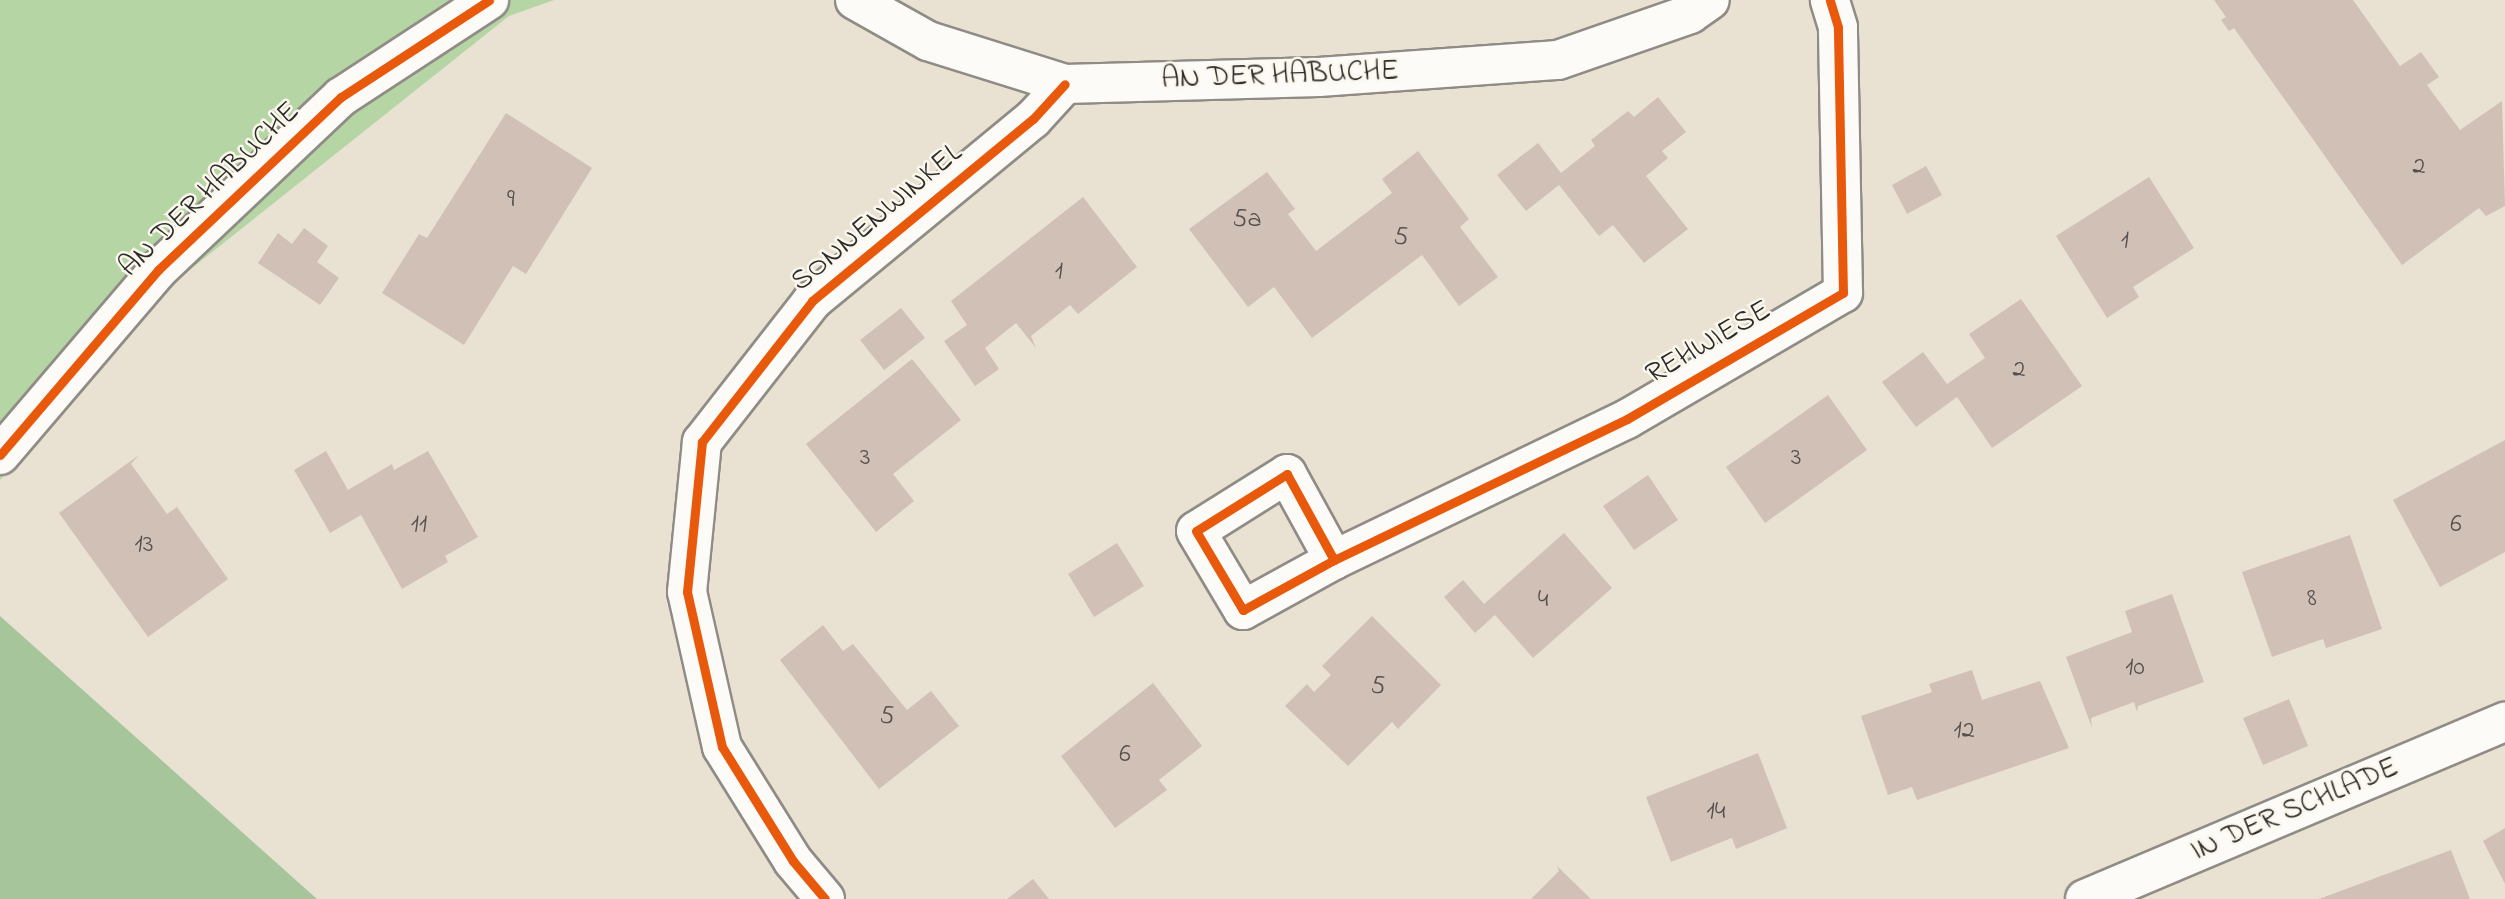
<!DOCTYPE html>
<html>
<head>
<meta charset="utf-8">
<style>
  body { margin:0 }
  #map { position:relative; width:2505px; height:899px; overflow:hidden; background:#e9e2d3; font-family:"Indie Flower",sans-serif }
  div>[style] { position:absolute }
  .green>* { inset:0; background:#b6d5a5 }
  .forest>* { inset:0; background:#a7c59b }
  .building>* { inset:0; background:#d1c0b6 }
  .roads { filter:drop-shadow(2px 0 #908c85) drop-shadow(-2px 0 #908c85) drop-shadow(0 2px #908c85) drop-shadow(0 -2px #908c85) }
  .minor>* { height:38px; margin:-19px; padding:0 19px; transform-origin:19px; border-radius:19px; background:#fcfbf8 }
  .cycleway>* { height:9px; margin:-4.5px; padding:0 4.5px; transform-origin:4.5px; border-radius:4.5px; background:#e8590c }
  span { translate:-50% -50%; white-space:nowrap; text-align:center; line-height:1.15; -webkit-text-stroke:5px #fbf7ec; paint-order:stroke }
  .number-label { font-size:26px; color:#54504e }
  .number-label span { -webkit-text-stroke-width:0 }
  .street-label { font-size:30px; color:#2b2b2b }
</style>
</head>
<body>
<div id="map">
  <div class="green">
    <div style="clip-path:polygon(0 0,554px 0,509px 16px,182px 276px,0 480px)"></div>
  </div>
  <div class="forest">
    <div style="clip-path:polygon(0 616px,317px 899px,0 899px)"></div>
  </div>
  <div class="building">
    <div style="clip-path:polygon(2214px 0,2353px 0,2400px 66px,2421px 52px,2439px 77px,2427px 85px,2460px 130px,2502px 101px,2505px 206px,2486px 216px,2479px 208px,2402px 265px,2234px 28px,2229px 31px,2221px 20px,2226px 17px)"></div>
    <div style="clip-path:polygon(1658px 97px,1686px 132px,1662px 151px,1668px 158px,1646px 176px,1688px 229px,1644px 263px,1613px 225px,1599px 236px,1559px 185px,1526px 211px,1497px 175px,1538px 143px,1561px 173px,1595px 146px,1591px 140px,1628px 111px,1634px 117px)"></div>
    <div style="clip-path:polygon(506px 113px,592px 168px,526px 274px,513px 266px,464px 345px,382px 293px,419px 234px,427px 238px)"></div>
    <div style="clip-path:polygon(1418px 151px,1469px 219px,1460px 227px,1498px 277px,1459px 306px,1422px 255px,1312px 338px,1274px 287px,1248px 307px,1189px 229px,1267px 172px,1295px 209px,1288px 214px,1316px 251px,1392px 193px,1382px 179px)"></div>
    <div style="clip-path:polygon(1926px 166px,1942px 195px,1907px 214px,1892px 185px)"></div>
    <div style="clip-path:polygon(2149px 177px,2194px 248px,2133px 287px,2139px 297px,2107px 318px,2056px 236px)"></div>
    <div style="clip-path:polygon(1083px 197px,1137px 267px,1078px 314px,1070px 305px,1031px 336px,1036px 348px,1016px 323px,985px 348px,999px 369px,975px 386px,944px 341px,967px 325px,951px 301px)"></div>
    <div style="clip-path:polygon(304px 228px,328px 246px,317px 262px,339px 278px,320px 305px,258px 263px,278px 233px,292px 244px)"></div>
    <div style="clip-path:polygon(2021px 299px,2082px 386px,1992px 448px,1957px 397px,1916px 427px,1882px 382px,1923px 352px,1947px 384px,1985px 358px,1969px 334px)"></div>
    <div style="clip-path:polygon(901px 308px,925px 338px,884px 370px,860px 340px)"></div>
    <div style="clip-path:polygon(912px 359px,961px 420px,893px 474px,914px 501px,876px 532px,806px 444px)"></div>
    <div style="clip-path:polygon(1828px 395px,1867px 450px,1765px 523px,1726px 467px)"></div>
    <div style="clip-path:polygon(2505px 440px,2505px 552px,2440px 587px,2393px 500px)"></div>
    <div style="clip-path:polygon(326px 451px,348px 490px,392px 464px,394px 470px,428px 451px,478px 537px,445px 556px,448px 562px,402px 589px,361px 515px,330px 533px,294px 470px)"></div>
    <div style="clip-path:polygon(139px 455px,131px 464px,167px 514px,177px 507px,228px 579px,148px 637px,59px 513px)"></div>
    <div style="clip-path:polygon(1648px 475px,1678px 520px,1634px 550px,1603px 506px)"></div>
    <div style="clip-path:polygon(1564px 533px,1612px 588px,1533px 658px,1495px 615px,1475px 633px,1444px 597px,1463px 580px,1484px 604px)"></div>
    <div style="clip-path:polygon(2350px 535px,2382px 629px,2326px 648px,2323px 639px,2272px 657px,2242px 572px)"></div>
    <div style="clip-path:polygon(1117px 543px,1144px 586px,1094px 617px,1068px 574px)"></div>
    <div style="clip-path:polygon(2172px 594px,2204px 682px,2138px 706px,2137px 712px,2134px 702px,2091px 718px,2092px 728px,2066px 657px,2132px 632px,2125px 611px)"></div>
    <div style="clip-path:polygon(1372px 616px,1441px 685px,1398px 729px,1392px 722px,1348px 766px,1285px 706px,1307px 684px,1314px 692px,1331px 675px,1322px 666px)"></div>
    <div style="clip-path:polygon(823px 625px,843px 651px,853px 644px,907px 710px,931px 691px,959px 726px,879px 789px,780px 660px)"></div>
    <div style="clip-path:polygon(1972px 670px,1982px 700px,2040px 681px,2069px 748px,1917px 800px,1912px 787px,1888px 795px,1861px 716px,1932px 692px,1929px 684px)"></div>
    <div style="clip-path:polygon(1153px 683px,1202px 746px,1159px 780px,1167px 790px,1115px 828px,1061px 756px)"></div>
    <div style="clip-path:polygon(2289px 699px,2308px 746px,2263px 765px,2243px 718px)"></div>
    <div style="clip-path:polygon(1758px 753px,1787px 828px,1736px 849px,1732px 838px,1671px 862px,1646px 797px)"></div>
    <div style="clip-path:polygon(2505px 828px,2505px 884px,2483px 841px)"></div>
    <div style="clip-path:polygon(2451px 850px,2470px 899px,2319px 899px)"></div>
    <div style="clip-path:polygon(1557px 866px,1591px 899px,1531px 899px,1559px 871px)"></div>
    <div style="clip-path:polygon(1033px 879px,1049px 899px,1007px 899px)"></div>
  </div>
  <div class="roads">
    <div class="minor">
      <div style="left:855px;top:0;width:84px;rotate:29.3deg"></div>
      <div style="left:928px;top:41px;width:144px;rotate:17.4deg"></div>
      <div style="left:1065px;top:84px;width:254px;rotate:-1.6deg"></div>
      <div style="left:1319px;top:77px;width:240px;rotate:-4.1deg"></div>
      <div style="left:1558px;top:60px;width:140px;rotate:-19.2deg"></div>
      <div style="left:1690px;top:14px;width:24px;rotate:-35deg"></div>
      <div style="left:0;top:455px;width:243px;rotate:-49.5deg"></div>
      <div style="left:158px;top:270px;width:252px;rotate:-43.4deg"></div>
      <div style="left:341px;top:97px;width:177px;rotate:-33.2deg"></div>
      <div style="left:1334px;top:560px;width:98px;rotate:-118.7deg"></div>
      <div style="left:1287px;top:474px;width:107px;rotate:147.9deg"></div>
      <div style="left:1196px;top:531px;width:92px;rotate:59.3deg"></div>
      <div style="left:1243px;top:610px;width:104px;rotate:-28.8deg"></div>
      <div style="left:1334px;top:560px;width:325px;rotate:-25.7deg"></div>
      <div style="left:1627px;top:419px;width:250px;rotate:-30.3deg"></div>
      <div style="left:1843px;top:293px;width:266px;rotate:-91.1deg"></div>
      <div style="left:1838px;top:27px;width:28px;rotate:-107deg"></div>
      <div style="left:825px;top:899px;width:50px;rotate:-130.1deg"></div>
      <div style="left:793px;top:861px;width:134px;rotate:-121.9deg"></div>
      <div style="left:722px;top:747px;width:159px;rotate:-102.7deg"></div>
      <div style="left:687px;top:592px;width:151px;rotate:-84.3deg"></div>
      <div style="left:702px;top:442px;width:179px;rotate:-52deg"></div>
      <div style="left:812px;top:301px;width:286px;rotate:-39.5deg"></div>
      <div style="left:1033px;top:119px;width:47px;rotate:-47.6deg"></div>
      <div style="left:2085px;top:899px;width:456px;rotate:-22.9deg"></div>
    </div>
  </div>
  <div class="cycleway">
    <div style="left:0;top:455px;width:243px;rotate:-49.5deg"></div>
    <div style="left:158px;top:270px;width:252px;rotate:-43.4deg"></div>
    <div style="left:341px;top:97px;width:177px;rotate:-33.2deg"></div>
    <div style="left:1334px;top:560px;width:98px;rotate:-118.7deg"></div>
    <div style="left:1287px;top:474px;width:107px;rotate:147.9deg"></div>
    <div style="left:1196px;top:531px;width:92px;rotate:59.3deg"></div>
    <div style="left:1243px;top:610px;width:104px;rotate:-28.8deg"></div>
    <div style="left:1334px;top:560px;width:325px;rotate:-25.7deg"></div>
    <div style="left:1627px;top:419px;width:250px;rotate:-30.3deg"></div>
    <div style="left:1843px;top:293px;width:266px;rotate:-91.1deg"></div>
    <div style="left:1838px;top:27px;width:28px;rotate:-107deg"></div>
    <div style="left:825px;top:899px;width:50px;rotate:-130.1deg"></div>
    <div style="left:793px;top:861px;width:134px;rotate:-121.9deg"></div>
    <div style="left:722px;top:747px;width:159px;rotate:-102.7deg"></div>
    <div style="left:687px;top:592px;width:151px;rotate:-84.3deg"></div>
    <div style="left:702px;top:442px;width:179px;rotate:-52deg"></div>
    <div style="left:812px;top:301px;width:286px;rotate:-39.5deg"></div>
    <div style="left:1033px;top:119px;width:47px;rotate:-47.6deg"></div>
  </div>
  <div class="number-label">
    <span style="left:2419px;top:168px">2</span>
    <span style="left:511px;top:201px">9</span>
    <span style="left:1247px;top:221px">5a</span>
    <span style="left:1401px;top:239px">5</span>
    <span style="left:2125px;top:242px">1</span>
    <span style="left:1059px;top:273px">1</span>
    <span style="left:2019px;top:371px">2</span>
    <span style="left:865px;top:459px">3</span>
    <span style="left:1796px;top:459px">3</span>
    <span style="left:419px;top:526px">11</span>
    <span style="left:2456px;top:526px">6</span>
    <span style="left:144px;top:546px">13</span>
    <span style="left:2312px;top:600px">8</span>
    <span style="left:1543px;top:601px">4</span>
    <span style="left:2135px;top:669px">10</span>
    <span style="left:1378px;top:688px">5</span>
    <span style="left:887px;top:718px">5</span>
    <span style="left:1964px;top:732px">12</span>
    <span style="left:1125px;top:756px">6</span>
    <span style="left:1716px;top:813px">14</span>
  </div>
  <div class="street-label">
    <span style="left:1280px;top:76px;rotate:-2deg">AN DER HABUCHE</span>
    <span style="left:210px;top:190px;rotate:-44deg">AN DER HABUCHE</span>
    <span style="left:877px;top:218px;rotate:-40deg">SONNENWINKEL</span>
    <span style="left:1709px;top:343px;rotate:-30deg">REHWIESE</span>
    <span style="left:2295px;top:810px;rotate:-23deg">IN DER SCHLADE</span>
  </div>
</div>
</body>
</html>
